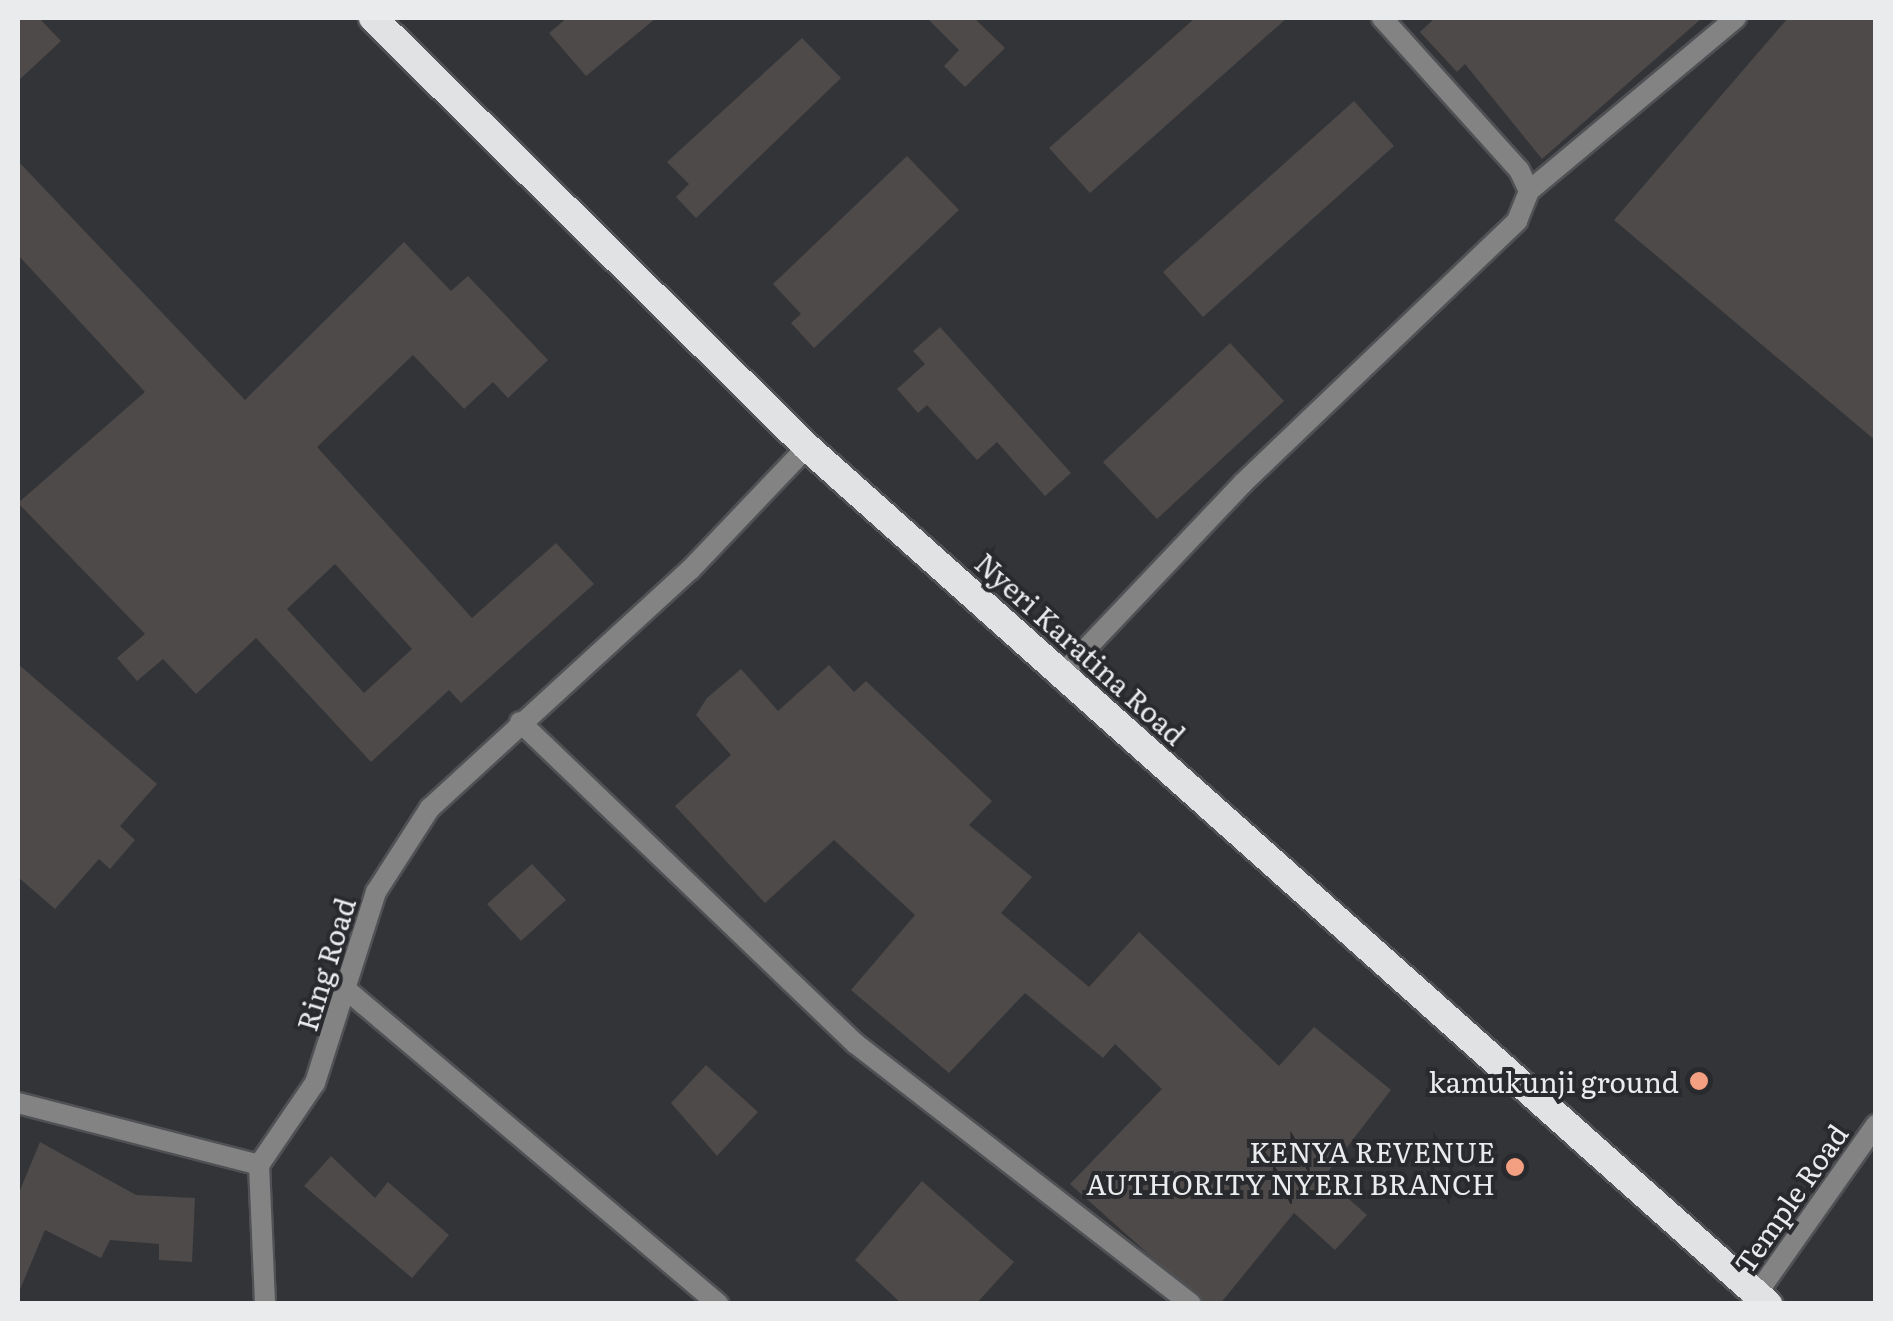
<!DOCTYPE html>
<html>
<head>
<meta charset="utf-8">
<style>
  body { margin:0 }
  #map { position:relative; width:1893px; height:1321px; overflow:hidden; background:#333437; font-family:Literata,serif }
  div>[style] { position:absolute }
  .building>* { inset:0; background:#4e4a49 }
  .roads { filter:drop-shadow(2px 0 #505154) drop-shadow(-2px 0 #505154) drop-shadow(0 2px #505154) drop-shadow(0 -2px #505154) }
  .minor>* { height:20px; margin:-10px; padding:0 10px; transform-origin:10px; border-radius:10px; background:#838384 }
  .trunk>* { height:28px; margin:-14px; padding:0 14px; transform-origin:14px; border-radius:14px; background:#e0e2e4 }
  .dots>* { width:28px; height:28px; translate:-50% -50%; box-sizing:border-box; border:5px solid #292a2d; border-radius:50% }
  span { translate:-50% -50%; white-space:nowrap; text-align:center; line-height:1.15; -webkit-text-stroke:8px #292a2d; paint-order:stroke }
  .street-label { font-size:28px; color:#eaebed }
  .poi-label { font-size:28px; color:#eaebed }
  .right { translate:-100% -50%; text-align:right }
  .frame { position:absolute; inset:0; border:20px solid #eaebed; pointer-events:none }
</style>
</head>
<body>
<div id="map">
  <div class="building">
    <div style="clip-path:polygon(18px 18px,39px 18px,61px 41px,18px 81px)"></div>
    <div style="clip-path:polygon(567px 18px,656px 18px,586px 76px,549px 33px)"></div>
    <div style="clip-path:polygon(927px 18px,974px 18px,1005px 48px,965px 87px,944px 66px,959px 50px)"></div>
    <div style="clip-path:polygon(1195px 18px,1287px 18px,1090px 193px,1049px 148px)"></div>
    <div style="clip-path:polygon(1435px 18px,1702px 18px,1542px 159px,1465px 64px,1457px 72px,1420px 32px)"></div>
    <div style="clip-path:polygon(1788px 18px,1876px 18px,1876px 441px,1614px 220px)"></div>
    <div style="clip-path:polygon(802px 38px,841px 78px,696px 218px,676px 197px,689px 184px,667px 162px)"></div>
    <div style="clip-path:polygon(1354px 101px,1394px 146px,1203px 317px,1163px 272px)"></div>
    <div style="clip-path:polygon(907px 156px,959px 210px,814px 348px,791px 323px,801px 314px,773px 284px)"></div>
    <div style="clip-path:polygon(evenodd,18px 161px,245px 400px,404px 242px,451px 291px,468px 276px,548px 360px,508px 398px,493px 382px,464px 409px,413px 355px,317px 447px,472px 618px,556px 543px,594px 584px,461px 703px,449px 690px,371px 762px,256px 638px,196px 694px,163px 659px,137px 681px,117px 658px,145px 634px,18px 503px,145px 392px,18px 255px,18px 161px,335px 564px,412px 649px,364px 693px,287px 609px,335px 564px)"></div>
    <div style="clip-path:polygon(940px 327px,1071px 473px,1045px 496px,997px 442px,977px 460px,927px 405px,918px 413px,897px 389px,925px 364px,913px 351px)"></div>
    <div style="clip-path:polygon(1230px 343px,1284px 401px,1157px 519px,1103px 462px)"></div>
    <div style="clip-path:polygon(18px 664px,157px 784px,120px 826px,135px 840px,110px 869px,99px 859px,55px 909px,18px 877px)"></div>
    <div style="clip-path:polygon(829px 665px,854px 692px,866px 681px,992px 801px,969px 825px,1032px 877px,1001px 913px,1089px 987px,1139px 932px,1279px 1066px,1314px 1027px,1391px 1090px,1324px 1177px,1367px 1215px,1335px 1250px,1294px 1213px,1220px 1304px,1204px 1304px,1070px 1184px,1162px 1089px,1115px 1044px,1103px 1058px,1025px 993px,949px 1073px,851px 990px,915px 915px,834px 840px,765px 903px,675px 806px,731px 755px,696px 715px,707px 698px,741px 669px,778px 711px)"></div>
    <div style="clip-path:polygon(532px 864px,566px 900px,521px 941px,487px 904px)"></div>
    <div style="clip-path:polygon(706px 1065px,758px 1112px,717px 1156px,671px 1103px)"></div>
    <div style="clip-path:polygon(40px 1142px,136px 1195px,195px 1198px,192px 1262px,159px 1260px,159px 1244px,110px 1240px,101px 1258px,45px 1230px,18px 1294px,18px 1195px)"></div>
    <div style="clip-path:polygon(331px 1156px,375px 1198px,388px 1182px,449px 1235px,412px 1278px,304px 1186px)"></div>
    <div style="clip-path:polygon(922px 1181px,1014px 1262px,976px 1304px,902px 1304px,855px 1260px)"></div>
  </div>
  <div class="roads">
    <div class="minor">
      <div style="left:1529px;top:191px;width:270px;rotate:-39.9deg"></div>
      <div style="left:1062px;top:674px;width:262px;rotate:-46.5deg"></div>
      <div style="left:1242px;top:484px;width:381px;rotate:-43.7deg"></div>
      <div style="left:1517px;top:221px;width:32px;rotate:-68deg"></div>
      <div style="left:1529px;top:191px;width:23px;rotate:-115deg"></div>
      <div style="left:1519px;top:170px;width:205px;rotate:-132deg"></div>
      <div style="left:520px;top:722px;width:465px;rotate:43.8deg"></div>
      <div style="left:856px;top:1044px;width:424px;rotate:37.8deg"></div>
      <div style="left:348px;top:991px;width:485px;rotate:40.2deg"></div>
      <div style="left:18px;top:1103px;width:249px;rotate:14.4deg"></div>
      <div style="left:259px;top:1165px;width:99px;rotate:-55.7deg"></div>
      <div style="left:315px;top:1083px;width:201px;rotate:-72.3deg"></div>
      <div style="left:376px;top:892px;width:100px;rotate:-57.3deg"></div>
      <div style="left:430px;top:808px;width:352px;rotate:-42.5deg"></div>
      <div style="left:690px;top:570px;width:170px;rotate:-46.4deg"></div>
      <div style="left:259px;top:1165px;width:139px;rotate:87.5deg"></div>
      <div style="left:1751px;top:1302px;width:217px;rotate:-54.8deg"></div>
    </div>
    <div class="trunk">
      <div style="left:373px;top:18px;width:610px;rotate:44.67deg"></div>
      <div style="left:807px;top:447px;width:1288px;rotate:41.73deg"></div>
    </div>
  </div>
  <div class="dots">
    <div style="left:1699px;top:1081px;background:#f39f82"></div>
    <div style="left:1515px;top:1167px;background:#f39f82"></div>
  </div>
  <div class="street-label">
    <span style="left:1081px;top:648px;rotate:42deg">Nyeri Karatina Road</span>
    <span style="left:325px;top:964px;rotate:-73deg">Ring Road</span>
    <span style="left:1790px;top:1198px;rotate:-55deg">Temple Road</span>
  </div>
  <div class="poi-label">
    <span class="right" style="left:1679px;top:1081px">kamukunji ground</span>
    <span class="right" style="left:1495px;top:1167px">KENYA REVENUE<br>AUTHORITY NYERI BRANCH</span>
  </div>
  <div class="frame"></div>
</div>
</body>
</html>
